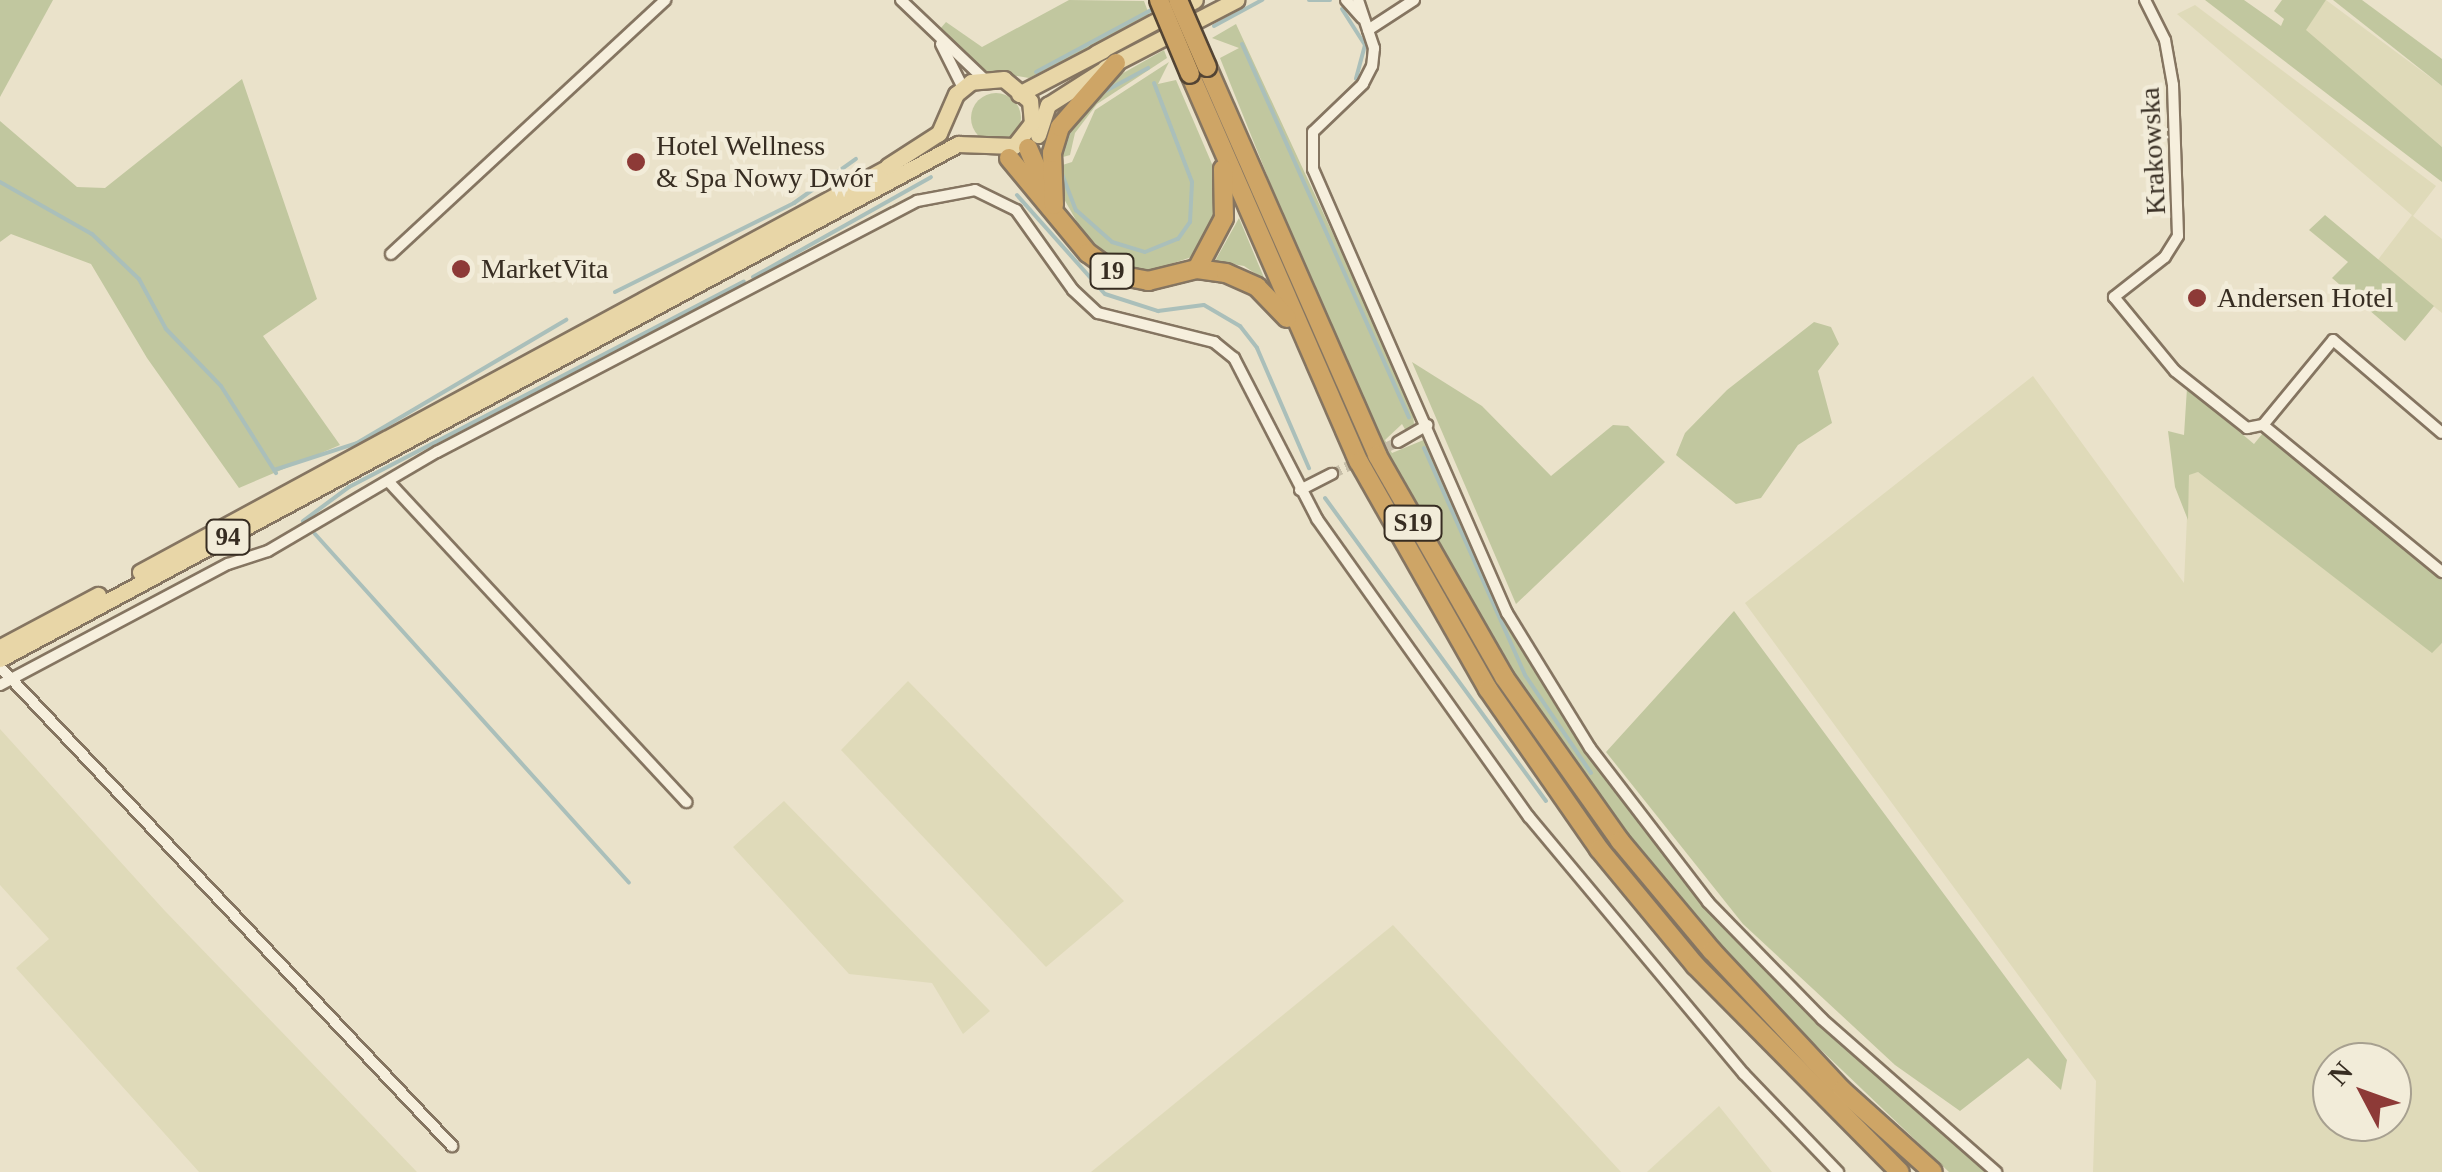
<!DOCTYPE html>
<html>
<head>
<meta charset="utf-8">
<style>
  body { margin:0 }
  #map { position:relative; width:2442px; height:1172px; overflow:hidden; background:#eae2ca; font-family:Georgia,serif }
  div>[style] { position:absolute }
  .farmland>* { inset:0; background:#dfdab9 }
  .green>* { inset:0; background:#c1c79f }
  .round { border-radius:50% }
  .stream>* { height:4px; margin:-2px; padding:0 2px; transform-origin:2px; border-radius:2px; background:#aabfba }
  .minor-tunnel>* { height:10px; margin-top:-5px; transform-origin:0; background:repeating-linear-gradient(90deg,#c6bea8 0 10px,transparent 0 15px) }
  .roads { filter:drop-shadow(2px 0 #857561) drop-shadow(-2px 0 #857561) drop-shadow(0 2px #857561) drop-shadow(0 -2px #857561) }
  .minor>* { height:10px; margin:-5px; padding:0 5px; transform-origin:5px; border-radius:5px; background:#f6efdd }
  .primary>* { height:15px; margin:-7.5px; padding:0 7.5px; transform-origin:7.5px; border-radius:7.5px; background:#e8d6a7 }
  .motorway>* { height:18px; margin:-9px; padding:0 9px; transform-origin:9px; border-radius:9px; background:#cea566 }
  .bridges { filter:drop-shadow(2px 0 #534434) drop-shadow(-2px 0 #534434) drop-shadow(0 2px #534434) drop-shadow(0 -2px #534434) }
  .motorway-bridge>* { height:18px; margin:-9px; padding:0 9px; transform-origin:9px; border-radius:9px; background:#cea566 }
  .dots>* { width:28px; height:28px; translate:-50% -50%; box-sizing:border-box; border:5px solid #f2ecd9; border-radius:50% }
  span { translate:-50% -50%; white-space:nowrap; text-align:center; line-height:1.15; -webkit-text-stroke:9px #f2ecd9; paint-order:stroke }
  .shield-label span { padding:2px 8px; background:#f2ecd9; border:2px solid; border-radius:8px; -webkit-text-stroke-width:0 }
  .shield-label { font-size:25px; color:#372d22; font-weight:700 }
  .poi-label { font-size:28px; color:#372d22 }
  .left { translate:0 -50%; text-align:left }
  .street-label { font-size:28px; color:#372d22 }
  .north { position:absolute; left:2312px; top:1042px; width:100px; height:100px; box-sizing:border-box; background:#f2ecd9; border:2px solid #a7a090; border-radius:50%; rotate:311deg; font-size:28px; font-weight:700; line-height:40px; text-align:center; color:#372d22 }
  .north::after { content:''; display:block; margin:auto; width:35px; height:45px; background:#8d3a37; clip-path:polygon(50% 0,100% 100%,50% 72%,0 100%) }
</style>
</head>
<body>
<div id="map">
  <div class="farmland">
    <div style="clip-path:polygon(2326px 0,2442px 86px,2442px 147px,2305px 30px)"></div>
    <div style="clip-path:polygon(2195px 5px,2436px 186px,2413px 216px,2442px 239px,2442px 313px,2377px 261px,2412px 215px,2177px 14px)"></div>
    <div style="clip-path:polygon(evenodd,2033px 376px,2184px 583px,2189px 474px,2198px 472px,2432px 652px,2442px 643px,2442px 1172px,2093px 1172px,2096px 1081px,1745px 603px,2033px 376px,2332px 1062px,2392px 1062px,2392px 1122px,2332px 1122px,2332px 1062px)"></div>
    <div style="clip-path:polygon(908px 681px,1124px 901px,1046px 967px,841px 750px)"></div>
    <div style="clip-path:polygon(0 729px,165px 911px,417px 1172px,199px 1172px,16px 968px,49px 939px,0 885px)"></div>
    <div style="clip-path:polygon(784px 801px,990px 1011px,963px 1034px,932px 983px,849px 974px,733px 847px)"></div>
    <div style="clip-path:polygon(1393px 925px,1621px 1172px,1091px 1172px)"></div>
    <div style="clip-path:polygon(1719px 1106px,1772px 1172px,1647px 1172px)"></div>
  </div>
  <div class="green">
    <div style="clip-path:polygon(0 0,53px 0,0 97px)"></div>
    <div style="clip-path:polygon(1069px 0,1144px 1px,1150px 17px,1029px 78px,982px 70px,940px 29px,946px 22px,982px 47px)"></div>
    <div style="clip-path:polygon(2205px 0,2244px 0,2281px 26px,2284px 19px,2274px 11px,2282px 0,2326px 0,2306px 30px,2442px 147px,2442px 182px)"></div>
    <div style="clip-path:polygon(2333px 0,2362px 0,2442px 59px,2442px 86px)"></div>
    <div style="clip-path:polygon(1236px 24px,1412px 405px,1414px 424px,1406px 431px,1402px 424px,1385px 440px,1392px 453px,1426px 439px,1511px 633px,1555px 705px,1725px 929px,1987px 1172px,1949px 1172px,1758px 990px,1620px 824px,1532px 701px,1406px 490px,1322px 312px,1220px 58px,1239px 48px,1212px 38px)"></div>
    <div style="clip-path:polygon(1164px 50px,1167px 58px,1097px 104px,1075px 133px,1070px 155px,1056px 159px,1059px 139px,1095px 89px)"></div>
    <div style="clip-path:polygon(1169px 62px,1158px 84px,1176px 80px,1215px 171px,1220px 206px,1195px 256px,1146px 272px,1108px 256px,1081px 229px,1064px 199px,1056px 167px,1072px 162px,1095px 110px)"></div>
    <div style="clip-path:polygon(242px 79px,317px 299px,263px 336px,340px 445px,239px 488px,147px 358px,91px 264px,11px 234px,0 242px,0 121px,77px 187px,105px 188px)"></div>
    <div class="round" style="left:971px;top:93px;width:50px;height:50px"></div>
    <div style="clip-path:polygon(2325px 215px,2434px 306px,2405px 341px,2332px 278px,2348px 262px,2309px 230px)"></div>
    <div style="clip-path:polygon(1239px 218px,1265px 280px,1244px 266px,1215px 261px)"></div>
    <div style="clip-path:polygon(1814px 322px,1831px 327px,1839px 344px,1818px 371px,1832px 423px,1798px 445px,1761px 498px,1736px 504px,1676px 455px,1685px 433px,1727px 390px)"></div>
    <div style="clip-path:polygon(1412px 362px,1482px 406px,1551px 476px,1613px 425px,1628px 426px,1665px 462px,1516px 604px)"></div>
    <div style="clip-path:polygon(2187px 388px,2254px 444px,2263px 433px,2442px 578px,2442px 643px,2432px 653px,2198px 472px,2189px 475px,2188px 520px,2175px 487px,2168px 431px,2184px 435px)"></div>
    <div style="clip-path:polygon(1734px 611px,2067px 1060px,2061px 1090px,2028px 1058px,1960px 1111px,1895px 1065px,1743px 924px,1606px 752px)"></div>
  </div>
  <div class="stream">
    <div style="left:1309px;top:0;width:21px"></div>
    <div style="left:1342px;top:9px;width:43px;rotate:57.4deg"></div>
    <div style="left:1365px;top:45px;width:35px;rotate:105deg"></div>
    <div style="left:1214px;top:26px;width:55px;rotate:-28.4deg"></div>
    <div style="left:1242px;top:44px;width:409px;rotate:65.9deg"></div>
    <div style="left:1036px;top:72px;width:135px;rotate:-28.3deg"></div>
    <div style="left:1098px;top:95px;width:57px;rotate:-28.4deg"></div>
    <div style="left:1062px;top:153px;width:25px;rotate:-72deg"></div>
    <div style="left:1062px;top:174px;width:39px;rotate:69deg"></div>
    <div style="left:1076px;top:210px;width:48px;rotate:41.6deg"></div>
    <div style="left:1112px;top:242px;width:34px;rotate:17deg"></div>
    <div style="left:1145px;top:252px;width:35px;rotate:-22deg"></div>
    <div style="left:1178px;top:239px;width:21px;rotate:-55deg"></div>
    <div style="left:1190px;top:222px;width:40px;rotate:-87.1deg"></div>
    <div style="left:1192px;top:182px;width:106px;rotate:-111deg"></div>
    <div style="left:0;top:182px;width:106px;rotate:29.5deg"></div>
    <div style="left:92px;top:234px;width:65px;rotate:43.8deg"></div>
    <div style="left:139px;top:279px;width:57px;rotate:61.6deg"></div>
    <div style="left:166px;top:329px;width:79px;rotate:46deg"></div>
    <div style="left:221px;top:386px;width:103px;rotate:57.7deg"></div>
    <div style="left:1017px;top:195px;width:132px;rotate:48.4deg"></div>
    <div style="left:1105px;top:294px;width:56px;rotate:17.8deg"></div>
    <div style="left:1158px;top:311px;width:46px;rotate:-7.4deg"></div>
    <div style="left:1204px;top:305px;width:42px;rotate:30.3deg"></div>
    <div style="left:1240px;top:326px;width:28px;rotate:52deg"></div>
    <div style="left:1257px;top:348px;width:131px;rotate:66.6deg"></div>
    <div style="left:753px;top:277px;width:204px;rotate:-29.3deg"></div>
    <div style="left:615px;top:292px;width:200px;rotate:-26.4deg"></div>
    <div style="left:794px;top:203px;width:76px;rotate:-35.4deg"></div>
    <div style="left:1424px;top:448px;width:248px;rotate:66deg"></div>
    <div style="left:1525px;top:675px;width:118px;rotate:56deg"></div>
    <div style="left:274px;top:470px;width:87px;rotate:-18deg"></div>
    <div style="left:357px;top:443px;width:243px;rotate:-30.5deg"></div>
    <div style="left:1325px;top:498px;width:375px;rotate:53.9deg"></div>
    <div style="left:303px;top:521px;width:57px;rotate:-36.5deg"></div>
    <div style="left:349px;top:487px;width:445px;rotate:-27.5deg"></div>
    <div style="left:315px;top:534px;width:469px;rotate:48deg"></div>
  </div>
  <div class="minor-tunnel">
    <div style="left:1332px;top:474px;width:73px;rotate:-25.9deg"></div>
  </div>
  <div class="roads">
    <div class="minor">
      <div style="left:901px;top:0;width:113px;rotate:43.6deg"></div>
      <div style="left:1346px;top:0;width:24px;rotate:48deg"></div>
      <div style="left:1358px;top:0;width:51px;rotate:71.6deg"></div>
      <div style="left:1374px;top:48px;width:18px;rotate:96deg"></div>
      <div style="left:1372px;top:66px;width:20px;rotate:117deg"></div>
      <div style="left:1363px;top:84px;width:69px;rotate:136.2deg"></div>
      <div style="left:1313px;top:132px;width:37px;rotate:90deg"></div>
      <div style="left:1313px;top:169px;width:485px;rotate:66.4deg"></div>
      <div style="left:1507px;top:613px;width:158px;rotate:58.4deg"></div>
      <div style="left:1590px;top:748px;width:194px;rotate:52.5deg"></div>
      <div style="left:1708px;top:902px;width:163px;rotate:45.7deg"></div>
      <div style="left:1822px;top:1019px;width:232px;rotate:41.3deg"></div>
      <div style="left:2145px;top:0;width:45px;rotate:63.4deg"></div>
      <div style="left:2165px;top:40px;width:46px;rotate:79.9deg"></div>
      <div style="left:2173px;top:85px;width:151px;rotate:88.1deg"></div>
      <div style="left:2178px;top:236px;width:25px;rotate:122deg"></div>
      <div style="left:2165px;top:257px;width:65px;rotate:141.9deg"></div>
      <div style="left:2114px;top:297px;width:96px;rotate:50.5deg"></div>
      <div style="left:2175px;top:371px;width:92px;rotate:38.4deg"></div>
      <div style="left:2247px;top:428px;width:16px;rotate:-11deg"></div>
      <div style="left:2263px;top:425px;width:110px;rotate:-50.5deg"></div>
      <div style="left:2333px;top:340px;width:143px;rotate:40.5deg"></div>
      <div style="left:1368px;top:30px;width:55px;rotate:-33.1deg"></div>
      <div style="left:941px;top:44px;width:49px;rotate:63.4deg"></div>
      <div style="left:391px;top:254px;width:374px;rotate:-42.8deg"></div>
      <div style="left:2263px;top:425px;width:232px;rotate:39.4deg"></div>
      <div style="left:1398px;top:442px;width:34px;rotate:-30deg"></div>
      <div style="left:389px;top:482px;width:437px;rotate:47.1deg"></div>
      <div style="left:1300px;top:490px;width:36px;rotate:-27deg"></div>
      <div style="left:0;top:667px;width:659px;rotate:46.66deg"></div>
      <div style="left:0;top:685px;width:258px;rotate:-28deg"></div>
      <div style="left:228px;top:564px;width:42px;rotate:-18deg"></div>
      <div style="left:268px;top:551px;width:196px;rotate:-30.4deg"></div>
      <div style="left:437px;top:452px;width:542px;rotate:-27.61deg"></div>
      <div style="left:917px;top:201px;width:59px;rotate:-10.7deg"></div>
      <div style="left:975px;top:190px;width:46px;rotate:26deg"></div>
      <div style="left:1016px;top:210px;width:98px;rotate:54.5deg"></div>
      <div style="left:1073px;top:290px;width:34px;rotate:43deg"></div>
      <div style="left:1098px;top:313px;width:120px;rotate:14deg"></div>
      <div style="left:1214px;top:342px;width:26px;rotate:39deg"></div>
      <div style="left:1234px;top:358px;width:181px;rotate:62.7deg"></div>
      <div style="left:1317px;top:519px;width:366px;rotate:54.6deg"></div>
      <div style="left:1529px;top:817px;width:335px;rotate:50.1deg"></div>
      <div style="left:1744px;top:1074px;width:136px;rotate:46.2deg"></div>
    </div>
    <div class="primary">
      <div style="left:1096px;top:53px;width:112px;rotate:-28.2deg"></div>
      <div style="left:1105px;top:68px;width:148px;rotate:-27.4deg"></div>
      <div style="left:1019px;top:94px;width:95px;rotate:-27.6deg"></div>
      <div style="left:1038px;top:135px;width:32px;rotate:-72deg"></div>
      <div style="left:1048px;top:105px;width:65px;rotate:-32.5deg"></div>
      <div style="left:140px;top:572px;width:857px;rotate:-28.42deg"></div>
      <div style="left:0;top:647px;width:111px;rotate:-28deg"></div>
      <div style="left:0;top:659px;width:1088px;rotate:-28.26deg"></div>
      <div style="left:958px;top:144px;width:56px;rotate:2deg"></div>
      <div style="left:1014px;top:146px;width:29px;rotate:-52deg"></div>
      <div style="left:1032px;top:123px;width:22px;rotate:-95deg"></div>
      <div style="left:1030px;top:101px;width:34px;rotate:-140deg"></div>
      <div style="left:1004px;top:79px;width:33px;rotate:175deg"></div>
      <div style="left:971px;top:82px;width:19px;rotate:141deg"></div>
      <div style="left:956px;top:94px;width:43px;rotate:113.6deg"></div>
      <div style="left:939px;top:133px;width:61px;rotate:147.1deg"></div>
    </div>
    <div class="motorway">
      <div style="left:1207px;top:67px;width:424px;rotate:66.3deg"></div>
      <div style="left:1377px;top:455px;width:256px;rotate:60.2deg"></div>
      <div style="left:1504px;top:677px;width:201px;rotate:54.7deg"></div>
      <div style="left:1620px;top:841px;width:143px;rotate:50.1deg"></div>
      <div style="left:1712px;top:951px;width:190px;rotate:46.9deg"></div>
      <div style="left:1842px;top:1090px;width:122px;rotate:42deg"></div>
      <div style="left:1190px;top:74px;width:423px;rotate:66.5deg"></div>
      <div style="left:1359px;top:462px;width:261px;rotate:60.4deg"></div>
      <div style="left:1488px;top:689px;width:195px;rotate:55.2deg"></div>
      <div style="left:1599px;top:849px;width:151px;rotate:50.4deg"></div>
      <div style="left:1695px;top:965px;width:291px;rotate:45.3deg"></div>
      <div style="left:1028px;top:148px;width:38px;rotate:67deg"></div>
      <div style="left:1009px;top:158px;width:124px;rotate:50.3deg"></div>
      <div style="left:1088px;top:253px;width:37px;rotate:36deg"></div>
      <div style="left:1118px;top:275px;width:31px;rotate:11deg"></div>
      <div style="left:1148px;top:281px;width:50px;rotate:-13.8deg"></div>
      <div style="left:1197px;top:269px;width:29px;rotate:8deg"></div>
      <div style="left:1226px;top:273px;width:34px;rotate:24deg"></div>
      <div style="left:1257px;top:287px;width:43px;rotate:45.9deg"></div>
      <div style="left:1054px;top:205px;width:52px;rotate:-92.2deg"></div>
      <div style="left:1052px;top:153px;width:27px;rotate:-73deg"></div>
      <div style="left:1060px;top:127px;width:85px;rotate:-48.8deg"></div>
      <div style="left:1197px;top:269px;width:58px;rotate:-62.1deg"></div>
      <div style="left:1224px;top:218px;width:49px;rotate:-91.2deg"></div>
    </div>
  </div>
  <div class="bridges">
    <div class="motorway-bridge">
      <div style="left:1159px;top:0;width:80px;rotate:67.3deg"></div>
      <div style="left:1178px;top:0;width:73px;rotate:66.6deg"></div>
    </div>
  </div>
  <div class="dots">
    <div style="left:636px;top:162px;background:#8d3a37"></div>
    <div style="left:461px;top:269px;background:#8d3a37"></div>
    <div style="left:2197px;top:298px;background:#8d3a37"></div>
  </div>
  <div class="shield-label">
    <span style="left:1112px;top:271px">19</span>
    <span style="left:1413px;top:523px">S19</span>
    <span style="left:228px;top:537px">94</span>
  </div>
  <div class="poi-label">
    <span class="left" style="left:656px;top:162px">Hotel Wellness<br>&amp; Spa Nowy Dwór</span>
    <span class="left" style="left:481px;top:269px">MarketVita</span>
    <span class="left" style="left:2217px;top:298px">Andersen Hotel</span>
  </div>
  <div class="street-label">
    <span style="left:2153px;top:151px;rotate:-93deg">Krakowska</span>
  </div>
  <div class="north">N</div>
</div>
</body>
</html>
